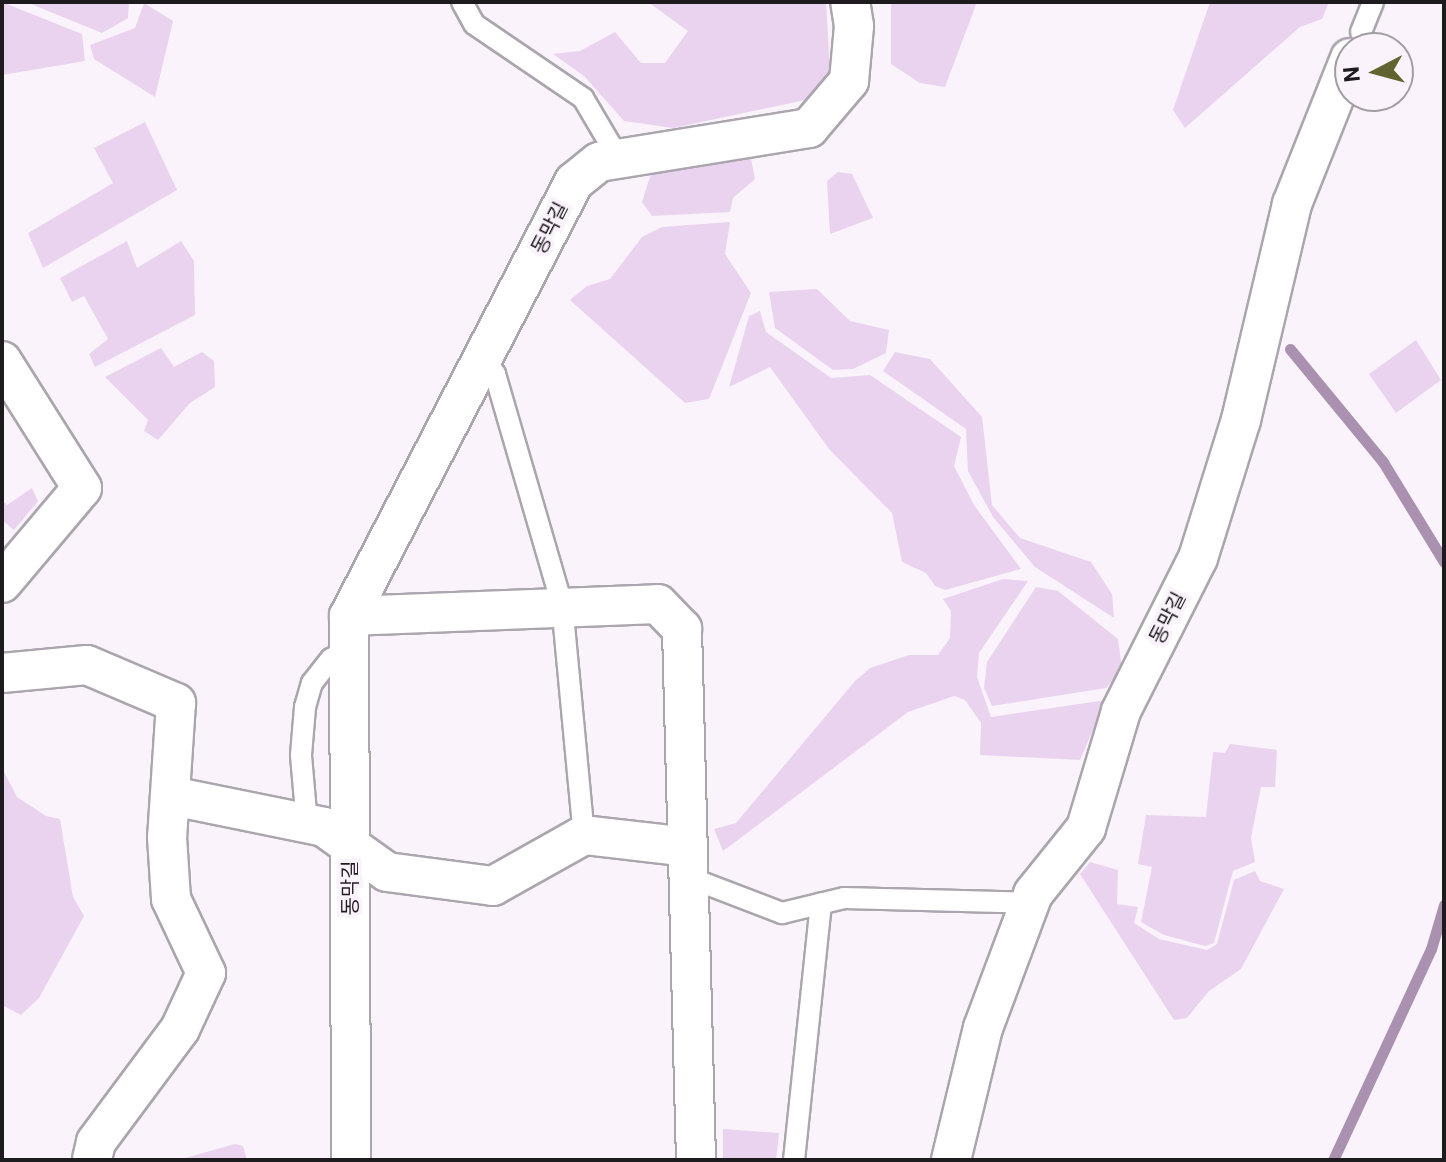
<!DOCTYPE html>
<html>
<head>
<meta charset="utf-8">
<style>
  body { margin:0 }
  #map { position:relative; width:1446px; height:1162px; overflow:hidden; background:#faf3fb; font-family:Roboto,"Noto Sans KR",sans-serif }
  div>[style] { position:absolute }
  .green>* { inset:0; background:#ead3ef }
  .stream>* { height:11px; margin:-5.5px; padding:0 5.5px; transform-origin:5.5px; border-radius:5.5px; background:#aa91b0 }
  .roads { filter:drop-shadow(2px 0 #aba5ad) drop-shadow(-2px 0 #aba5ad) drop-shadow(0 2px #aba5ad) drop-shadow(0 -2px #aba5ad) }
  .lane>* { height:20px; margin:-10px; padding:0 10px; transform-origin:10px; border-radius:10px; background:#fff }
  .street>* { height:38px; margin:-19px; padding:0 19px; transform-origin:19px; border-radius:19px; background:#fff }
  span { translate:-50% -50%; white-space:nowrap; text-align:center; line-height:1.15; -webkit-text-stroke:8px #faf3fb; paint-order:stroke }
  .street-label { font-size:20px; color:#1d1b1d }
  .frame { position:absolute; inset:0; border:4px solid #1d1b1d; pointer-events:none }
  .north { position:absolute; left:1334px; top:32px; width:80px; height:80px; box-sizing:border-box; background:#faf3fb; border:2px solid #a29da2; border-radius:50%; rotate:264deg; font-size:22px; font-weight:700; line-height:32px; text-align:center; color:#1d1b1d }
  .north::after { content:''; display:block; margin:auto; width:28px; height:36px; background:#616330; clip-path:polygon(50% 0,100% 100%,50% 72%,0 100%) }
</style>
</head>
<body>
<div id="map">
  <div class="green">
    <div style="clip-path:polygon(2px 2px,82px 34px,85px 61px,2px 75px)"></div>
    <div style="clip-path:polygon(26px 2px,129px 2px,128px 18px,102px 33px)"></div>
    <div style="clip-path:polygon(648px 2px,826px 2px,830px 71px,810px 99px,673px 128px,624px 121px,584px 76px,553px 54px,580px 51px,615px 32px,641px 63px,665px 63px,688px 31px)"></div>
    <div style="clip-path:polygon(891px 2px,977px 2px,945px 87px,920px 83px,891px 64px)"></div>
    <div style="clip-path:polygon(1210px 2px,1329px 2px,1322px 19px,1300px 27px,1185px 128px,1173px 110px)"></div>
    <div style="clip-path:polygon(144px 3px,173px 21px,155px 97px,94px 59px,90px 45px,135px 28px)"></div>
    <div style="clip-path:polygon(145px 122px,177px 190px,43px 268px,28px 233px,113px 183px,94px 148px)"></div>
    <div style="clip-path:polygon(728px 157px,751px 158px,755px 179px,733px 198px,730px 212px,652px 216px,642px 202px,652px 171px)"></div>
    <div style="clip-path:polygon(838px 172px,852px 174px,873px 218px,830px 234px,827px 181px)"></div>
    <div style="clip-path:polygon(730px 222px,725px 254px,751px 293px,709px 399px,685px 403px,570px 300px,587px 286px,610px 279px,642px 237px,662px 227px)"></div>
    <div style="clip-path:polygon(127px 241px,137px 268px,181px 241px,194px 261px,195px 315px,95px 367px,89px 354px,108px 339px,84px 296px,72px 302px,60px 278px)"></div>
    <div style="clip-path:polygon(817px 289px,850px 321px,889px 330px,886px 353px,853px 369px,833px 370px,775px 328px,769px 292px)"></div>
    <div style="clip-path:polygon(760px 311px,766px 332px,831px 378px,870px 375px,961px 437px,954px 466px,974px 505px,1021px 569px,945px 590px,935px 586px,926px 573px,902px 562px,892px 513px,829px 449px,770px 367px,729px 387px,749px 316px)"></div>
    <div style="clip-path:polygon(1416px 340px,1441px 380px,1396px 413px,1369px 374px)"></div>
    <div style="clip-path:polygon(161px 348px,174px 367px,202px 352px,214px 361px,215px 387px,190px 403px,158px 440px,144px 431px,148px 420px,105px 377px)"></div>
    <div style="clip-path:polygon(895px 352px,930px 359px,982px 417px,992px 505px,1020px 538px,1091px 562px,1112px 594px,1114px 618px,1035px 567px,993px 517px,968px 471px,966px 429px,883px 371px)"></div>
    <div style="clip-path:polygon(32px 488px,38px 501px,14px 530px,2px 520px,2px 500px,7px 505px)"></div>
    <div style="clip-path:polygon(1003px 579px,1028px 581px,979px 653px,977px 677px,991px 717px,1106px 700px,1080px 760px,980px 755px,981px 723px,965px 700px,954px 696px,908px 712px,723px 851px,714px 829px,736px 823px,855px 681px,870px 668px,909px 655px,938px 655px,950px 638px,951px 611px,943px 599px)"></div>
    <div style="clip-path:polygon(1036px 587px,1058px 591px,1118px 639px,1122px 669px,1106px 688px,992px 706px,984px 688px,987px 662px)"></div>
    <div style="clip-path:polygon(1230px 744px,1277px 750px,1275px 787px,1261px 787px,1251px 838px,1255px 862px,1233px 871px,1214px 943px,1205px 946px,1164px 935px,1141px 922px,1152px 867px,1138px 864px,1146px 815px,1206px 817px,1213px 752px,1225px 753px)"></div>
    <div style="clip-path:polygon(2px 768px,17px 797px,46px 816px,60px 819px,73px 897px,84px 916px,39px 998px,21px 1015px,2px 1005px)"></div>
    <div style="clip-path:polygon(1090px 862px,1118px 870px,1117px 904px,1138px 907px,1134px 923px,1159px 939px,1207px 950px,1217px 944px,1234px 880px,1255px 871px,1260px 881px,1284px 889px,1241px 969px,1209px 991px,1187px 1018px,1174px 1020px,1080px 874px)"></div>
    <div style="clip-path:polygon(723px 1129px,779px 1133px,776px 1160px,723px 1160px)"></div>
    <div style="clip-path:polygon(235px 1144px,243px 1146px,247px 1160px,178px 1160px)"></div>
  </div>
  <div class="stream">
    <div style="left:1290px;top:349px;width:146px;rotate:50.5deg"></div>
    <div style="left:1383px;top:462px;width:117px;rotate:58.6deg"></div>
    <div style="left:1333px;top:1160px;width:233px;rotate:-65.1deg"></div>
    <div style="left:1431px;top:949px;width:46px;rotate:-73.5deg"></div>
  </div>
  <div class="roads">
    <div class="lane">
      <div style="left:462px;top:2px;width:25px;rotate:61deg"></div>
      <div style="left:474px;top:24px;width:132px;rotate:34.2deg"></div>
      <div style="left:583px;top:98px;width:71px;rotate:59.5deg"></div>
      <div style="left:1361px;top:32px;width:32px;rotate:-68deg"></div>
      <div style="left:483px;top:358px;width:20px;rotate:53deg"></div>
      <div style="left:495px;top:374px;width:240px;rotate:73.8deg"></div>
      <div style="left:562px;top:604px;width:232px;rotate:84.6deg"></div>
      <div style="left:307px;top:824px;width:69px;rotate:-95deg"></div>
      <div style="left:301px;top:755px;width:48px;rotate:-85.2deg"></div>
      <div style="left:305px;top:707px;width:25px;rotate:-74deg"></div>
      <div style="left:312px;top:683px;width:31px;rotate:-52deg"></div>
      <div style="left:331px;top:659px;width:21px;rotate:-29deg"></div>
      <div style="left:688px;top:877px;width:101px;rotate:21deg"></div>
      <div style="left:782px;top:913px;width:64px;rotate:-13.6deg"></div>
      <div style="left:844px;top:898px;width:186px;rotate:1.5deg"></div>
      <div style="left:794px;top:1160px;width:258px;rotate:-84deg"></div>
    </div>
    <div class="street">
      <div style="left:2px;top:361px;width:150px;rotate:57.8deg"></div>
      <div style="left:82px;top:488px;width:124px;rotate:130.1deg"></div>
      <div style="left:349px;top:616px;width:309px;rotate:-2.2deg"></div>
      <div style="left:658px;top:604px;width:35px;rotate:46deg"></div>
      <div style="left:682px;top:629px;width:531px;rotate:88.49deg"></div>
      <div style="left:2px;top:673px;width:85px;rotate:-5.4deg"></div>
      <div style="left:87px;top:665px;width:97px;rotate:23.1deg"></div>
      <div style="left:176px;top:703px;width:134px;rotate:93.8deg"></div>
      <div style="left:167px;top:837px;width:62px;rotate:86.3deg"></div>
      <div style="left:171px;top:899px;width:82px;rotate:64.7deg"></div>
      <div style="left:206px;top:973px;width:62px;rotate:114.9deg"></div>
      <div style="left:180px;top:1029px;width:141px;rotate:126.6deg"></div>
      <div style="left:96px;top:1142px;width:18px;rotate:103deg"></div>
      <div style="left:172px;top:796px;width:155px;rotate:11.5deg"></div>
      <div style="left:324px;top:827px;width:77px;rotate:35.5deg"></div>
      <div style="left:387px;top:872px;width:107px;rotate:7.5deg"></div>
      <div style="left:493px;top:886px;width:104px;rotate:-29.3deg"></div>
      <div style="left:584px;top:835px;width:104px;rotate:6.6deg"></div>
      <div style="left:351px;top:1160px;width:544px;rotate:-90.21deg"></div>
      <div style="left:349px;top:616px;width:489px;rotate:-62.6deg"></div>
      <div style="left:574px;top:182px;width:32px;rotate:-39deg"></div>
      <div style="left:599px;top:162px;width:213px;rotate:-9.2deg"></div>
      <div style="left:809px;top:128px;width:62px;rotate:-49.6deg"></div>
      <div style="left:849px;top:81px;width:55px;rotate:-84.8deg"></div>
      <div style="left:854px;top:26px;width:24px;rotate:-99deg"></div>
      <div style="left:951px;top:1160px;width:136px;rotate:-76.4deg"></div>
      <div style="left:983px;top:1028px;width:143px;rotate:-69.5deg"></div>
      <div style="left:1033px;top:894px;width:85px;rotate:-51.2deg"></div>
      <div style="left:1086px;top:828px;width:122px;rotate:-73.3deg"></div>
      <div style="left:1121px;top:711px;width:171px;rotate:-63.3deg"></div>
      <div style="left:1198px;top:558px;width:145px;rotate:-72.7deg"></div>
      <div style="left:1241px;top:420px;width:222px;rotate:-76.7deg"></div>
      <div style="left:1292px;top:204px;width:157px;rotate:-68.3deg"></div>
    </div>
  </div>
  <div class="street-label">
    <span style="left:550px;top:228px;rotate:-63deg">동막길</span>
    <span style="left:1168px;top:618px;rotate:-63deg">동막길</span>
    <span style="left:350px;top:888px;rotate:-90deg">동막길</span>
  </div>
  <div class="frame"></div>
  <div class="north">N</div>
</div>
</body>
</html>
